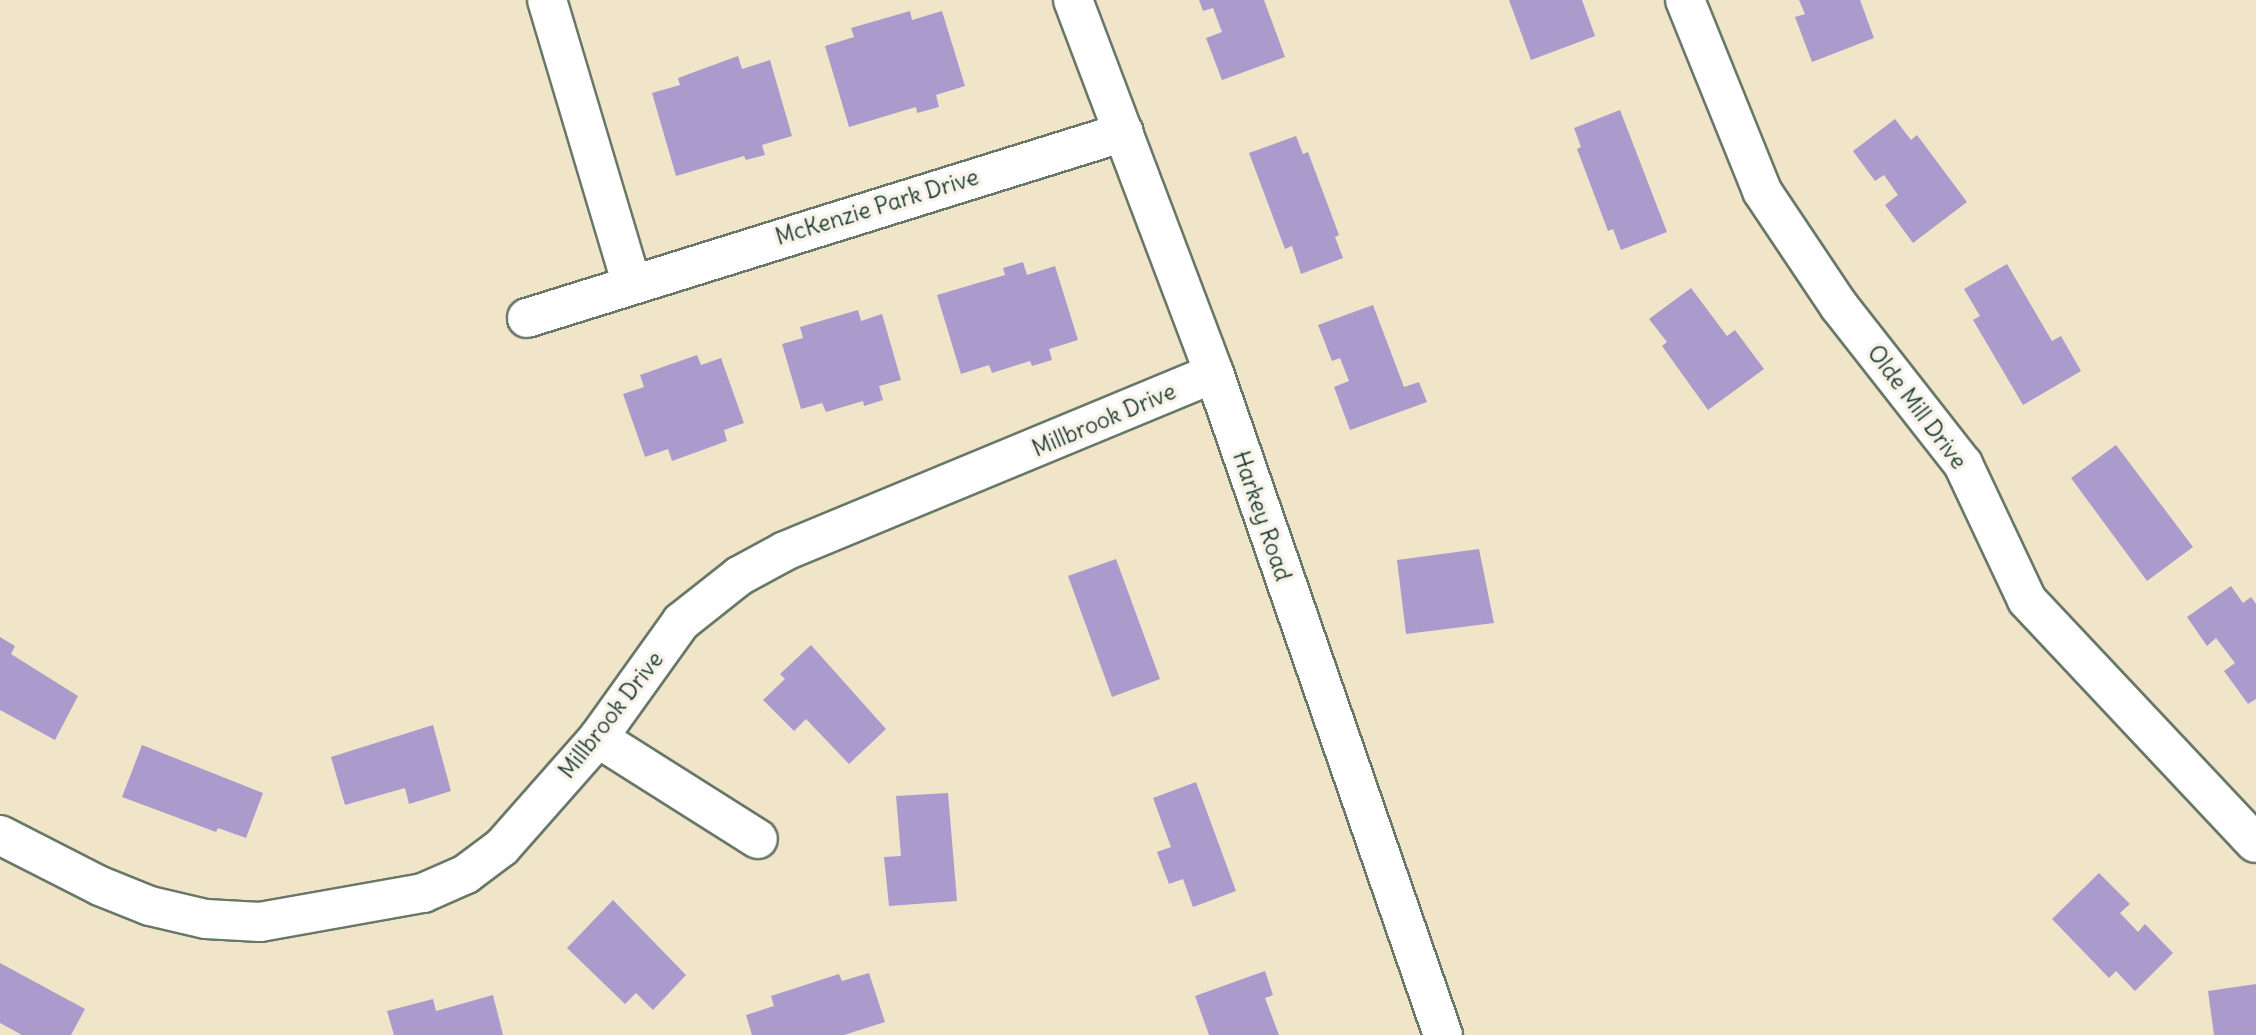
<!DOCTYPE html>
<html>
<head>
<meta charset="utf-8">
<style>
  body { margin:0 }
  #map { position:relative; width:2256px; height:1035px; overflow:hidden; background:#f0e5c9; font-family:Delius,sans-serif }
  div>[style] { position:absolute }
  .building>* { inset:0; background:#ab9bcd }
  .roads { filter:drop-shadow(2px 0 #687868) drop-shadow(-2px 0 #687868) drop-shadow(0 2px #687868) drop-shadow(0 -2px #687868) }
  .minor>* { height:38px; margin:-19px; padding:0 19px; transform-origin:19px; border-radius:19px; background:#fff }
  span { translate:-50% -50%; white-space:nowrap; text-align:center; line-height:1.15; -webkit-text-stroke:7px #f7f3e8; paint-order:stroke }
  .street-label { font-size:23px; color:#1f3d34 }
</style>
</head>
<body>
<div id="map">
  <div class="building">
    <div style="clip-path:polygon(1199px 0,1264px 0,1285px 57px,1222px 80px,1206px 38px,1222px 32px,1213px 8px,1203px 11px)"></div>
    <div style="clip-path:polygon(1509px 0,1582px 0,1595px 36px,1531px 60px)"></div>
    <div style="clip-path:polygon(1799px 0,1860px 0,1874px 38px,1812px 62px,1795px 17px,1805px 14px)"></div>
    <div style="clip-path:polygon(910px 11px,912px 20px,942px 11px,965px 86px,936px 95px,939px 107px,917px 113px,916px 107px,849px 127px,825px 46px,854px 37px,851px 28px)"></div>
    <div style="clip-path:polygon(738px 56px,742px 69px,770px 60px,792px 136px,762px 145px,765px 155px,746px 160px,744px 156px,676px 176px,652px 93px,680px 85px,678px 78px)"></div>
    <div style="clip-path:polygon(1620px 110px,1667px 232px,1621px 250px,1613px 229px,1608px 231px,1577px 149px,1581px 147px,1574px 128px)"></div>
    <div style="clip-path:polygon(1895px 119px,1911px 140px,1917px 135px,1967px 202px,1913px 243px,1885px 205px,1898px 195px,1884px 175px,1875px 181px,1853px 151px)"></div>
    <div style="clip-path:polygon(1296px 136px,1303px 154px,1308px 152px,1339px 235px,1335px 237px,1343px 258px,1301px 274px,1292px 246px,1285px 249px,1249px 153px)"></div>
    <div style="clip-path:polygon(1023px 262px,1027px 275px,1055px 266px,1078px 340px,1049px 349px,1052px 360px,1032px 366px,1030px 361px,992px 373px,989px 365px,961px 374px,937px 295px,1005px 275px,1003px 268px)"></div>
    <div style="clip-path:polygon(2007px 264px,2052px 341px,2061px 336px,2081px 371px,2023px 405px,1973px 320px,1980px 316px,1964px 289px)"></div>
    <div style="clip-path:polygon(1691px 288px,1727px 336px,1735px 330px,1764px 369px,1708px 410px,1662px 346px,1667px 342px,1649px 319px)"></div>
    <div style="clip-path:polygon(1373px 305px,1404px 387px,1419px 382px,1427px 402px,1350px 430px,1334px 387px,1349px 381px,1340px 358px,1332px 361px,1318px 325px)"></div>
    <div style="clip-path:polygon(858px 310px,861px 321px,882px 314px,901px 380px,879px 386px,883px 400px,864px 406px,863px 401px,826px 412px,822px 403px,801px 409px,782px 344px,803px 338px,800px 327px)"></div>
    <div style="clip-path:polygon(697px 355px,701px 365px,721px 358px,744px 423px,724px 430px,727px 441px,672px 461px,668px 449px,645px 457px,623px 394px,644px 387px,640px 375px)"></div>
    <div style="clip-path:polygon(2116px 445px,2193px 547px,2147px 581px,2071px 478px)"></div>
    <div style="clip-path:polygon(1479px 549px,1494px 623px,1406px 634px,1397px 560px)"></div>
    <div style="clip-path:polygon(1116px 559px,1160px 679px,1112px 697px,1068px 576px)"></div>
    <div style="clip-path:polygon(2231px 586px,2243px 603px,2251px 597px,2256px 604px,2256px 699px,2248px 704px,2224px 671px,2235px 663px,2216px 638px,2207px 646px,2187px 617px)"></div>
    <div style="clip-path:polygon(0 637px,15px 646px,11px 654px,78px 696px,55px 740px,0 710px)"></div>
    <div style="clip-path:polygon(811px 645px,886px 729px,849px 764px,806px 719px,794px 731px,763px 700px,785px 679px,780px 674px)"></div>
    <div style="clip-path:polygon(433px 725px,451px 791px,409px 804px,405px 788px,345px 805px,331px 757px)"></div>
    <div style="clip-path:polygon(142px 745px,263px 793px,246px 838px,218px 828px,216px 832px,122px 797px)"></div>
    <div style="clip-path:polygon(1196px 782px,1236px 891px,1193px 907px,1183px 879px,1169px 884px,1157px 852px,1171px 847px,1153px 798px)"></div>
    <div style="clip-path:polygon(948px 793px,957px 901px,889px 906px,884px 857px,901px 856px,896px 796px)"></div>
    <div style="clip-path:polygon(2099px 873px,2130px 904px,2120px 913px,2138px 932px,2145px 924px,2173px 953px,2135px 991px,2116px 971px,2109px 978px,2052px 919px)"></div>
    <div style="clip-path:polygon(613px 900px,686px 975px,653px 1010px,636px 993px,625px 1004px,567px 948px)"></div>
    <div style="clip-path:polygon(0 963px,85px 1009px,71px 1035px,22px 1035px,0 1023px)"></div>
    <div style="clip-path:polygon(1265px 971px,1273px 995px,1265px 998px,1279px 1035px,1209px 1035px,1195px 996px)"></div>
    <div style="clip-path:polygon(869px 973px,885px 1022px,844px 1035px,752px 1035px,746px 1015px,774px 1006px,771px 996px,839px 974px,842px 981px)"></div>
    <div style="clip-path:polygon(2256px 984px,2256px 1035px,2214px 1035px,2208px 991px)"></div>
    <div style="clip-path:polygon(493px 995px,503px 1035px,394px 1035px,387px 1011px,433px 999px,436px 1011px)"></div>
  </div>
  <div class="roads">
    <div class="minor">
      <div style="left:547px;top:0;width:294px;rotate:73.4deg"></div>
      <div style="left:1073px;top:0;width:399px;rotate:69.3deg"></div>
      <div style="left:1214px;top:373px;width:700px;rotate:70.92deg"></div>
      <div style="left:1685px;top:0;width:206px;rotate:68deg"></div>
      <div style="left:1762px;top:191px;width:138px;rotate:56.2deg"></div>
      <div style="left:1839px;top:306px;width:201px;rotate:51.9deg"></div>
      <div style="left:1963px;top:464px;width:150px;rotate:64.8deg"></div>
      <div style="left:2027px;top:600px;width:333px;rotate:46.8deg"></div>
      <div style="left:527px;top:318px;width:625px;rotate:-17.3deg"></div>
      <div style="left:598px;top:738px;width:189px;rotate:32.3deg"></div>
      <div style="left:0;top:835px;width:112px;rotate:27deg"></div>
      <div style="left:100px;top:886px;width:54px;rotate:21.8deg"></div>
      <div style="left:150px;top:906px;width:57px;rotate:13.1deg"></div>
      <div style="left:206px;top:919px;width:54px;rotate:3.2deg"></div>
      <div style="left:260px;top:922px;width:166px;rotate:-10.1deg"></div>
      <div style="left:423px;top:893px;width:47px;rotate:-23.8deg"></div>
      <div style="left:466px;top:874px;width:45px;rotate:-36.9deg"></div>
      <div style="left:502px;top:847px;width:145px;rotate:-48.6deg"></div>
      <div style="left:598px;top:738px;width:143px;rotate:-54.4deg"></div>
      <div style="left:681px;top:622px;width:74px;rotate:-38.4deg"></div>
      <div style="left:739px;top:576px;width:52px;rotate:-28.5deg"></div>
      <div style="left:785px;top:551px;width:464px;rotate:-22.5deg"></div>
    </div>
  </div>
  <div class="street-label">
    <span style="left:877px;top:207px;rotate:-17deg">McKenzie Park Drive</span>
    <span style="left:1917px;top:407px;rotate:53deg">Olde Mill Drive</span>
    <span style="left:1104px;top:420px;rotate:-23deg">Millbrook Drive</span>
    <span style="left:1262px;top:516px;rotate:71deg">Harkey Road</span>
    <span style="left:611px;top:715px;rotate:-52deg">Millbrook Drive</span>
  </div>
</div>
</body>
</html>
